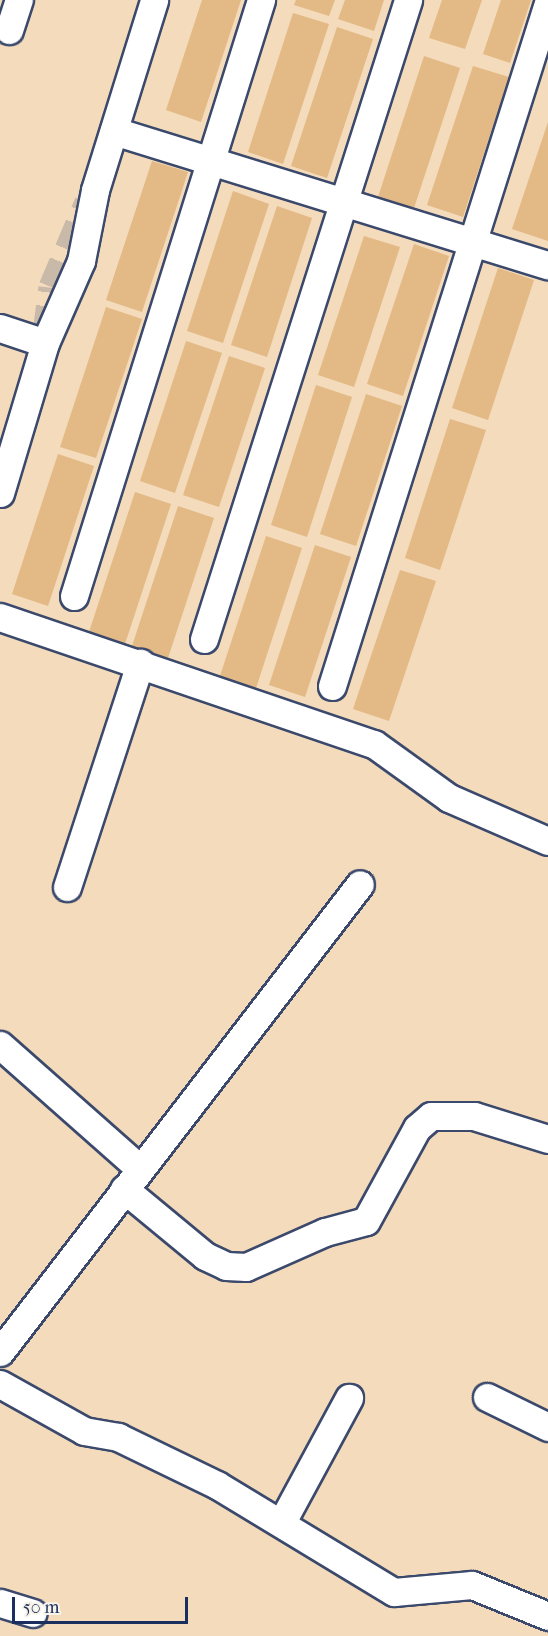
<!DOCTYPE html>
<html>
<head>
<meta charset="utf-8">
<style>
  body { margin:0 }
  #map { position:relative; width:548px; height:1636px; overflow:hidden; background:#f3dbbb; font-family:"IM FELL French Canon",serif }
  div>[style] { position:absolute }
  .building>* { inset:0; background:#e3b985 }
  .street-tunnel>* { height:27px; margin-top:-13.5px; transform-origin:0; background:repeating-linear-gradient(90deg,#c8b9a8 0 27px,transparent 0 41px) }
  .roads { filter:drop-shadow(2px 0 #3b496c) drop-shadow(-2px 0 #3b496c) drop-shadow(0 2px #3b496c) drop-shadow(0 -2px #3b496c) }
  .street>* { height:27px; margin:-13.5px; padding:0 13.5px; transform-origin:13.5px; border-radius:13.5px; background:#fff }
  span { translate:-50% -50%; white-space:nowrap; text-align:center; line-height:1.15; -webkit-text-stroke:5px #f7f3e8; paint-order:stroke }
  .scale { position:absolute; left:12px; top:1597px; width:176px; height:27px; box-sizing:border-box; border:3px solid #1b2f5e; border-top:0; padding-left:8px; font-size:18px; line-height:21px; white-space:nowrap; color:#1b2f5e; -webkit-text-stroke:4px #f7f3e8; paint-order:stroke }
</style>
</head>
<body>
<div id="map">
  <div class="building">
    <div style="clip-path:polygon(202px 0,241px 0,201px 122px,166px 110px)"></div>
    <div style="clip-path:polygon(296px 0,335px 0,329px 16px,294px 5px)"></div>
    <div style="clip-path:polygon(345px 0,384px 0,374px 31px,338px 19px)"></div>
    <div style="clip-path:polygon(442px 0,482px 0,465px 49px,429px 38px)"></div>
    <div style="clip-path:polygon(501px 0,531px 0,510px 63px,483px 54px)"></div>
    <div style="clip-path:polygon(293px 13px,329px 24px,283px 164px,248px 152px)"></div>
    <div style="clip-path:polygon(337px 27px,373px 39px,327px 178px,291px 166px)"></div>
    <div style="clip-path:polygon(424px 56px,460px 68px,414px 208px,378px 197px)"></div>
    <div style="clip-path:polygon(473px 66px,509px 77px,463px 217px,427px 205px)"></div>
    <div style="clip-path:polygon(548px 122px,548px 241px,512px 229px)"></div>
    <div style="clip-path:polygon(152px 161px,188px 172px,142px 312px,106px 300px)"></div>
    <div style="clip-path:polygon(233px 191px,269px 204px,223px 343px,187px 331px)"></div>
    <div style="clip-path:polygon(277px 206px,312px 218px,267px 357px,231px 345px)"></div>
    <div style="clip-path:polygon(364px 236px,400px 247px,354px 387px,318px 375px)"></div>
    <div style="clip-path:polygon(414px 244px,449px 256px,403px 396px,367px 384px)"></div>
    <div style="clip-path:polygon(498px 268px,534px 280px,488px 420px,452px 408px)"></div>
    <div style="clip-path:polygon(106px 307px,142px 319px,96px 458px,60px 447px)"></div>
    <div style="clip-path:polygon(186px 341px,222px 353px,175px 493px,140px 481px)"></div>
    <div style="clip-path:polygon(229px 356px,265px 368px,219px 507px,183px 495px)"></div>
    <div style="clip-path:polygon(316px 385px,352px 397px,307px 537px,271px 525px)"></div>
    <div style="clip-path:polygon(366px 394px,402px 406px,356px 546px,320px 534px)"></div>
    <div style="clip-path:polygon(450px 419px,486px 430px,440px 570px,405px 558px)"></div>
    <div style="clip-path:polygon(58px 454px,94px 466px,48px 606px,12px 594px)"></div>
    <div style="clip-path:polygon(135px 492px,171px 504px,125px 644px,89px 632px)"></div>
    <div style="clip-path:polygon(178px 506px,214px 518px,168px 658px,132px 646px)"></div>
    <div style="clip-path:polygon(266px 536px,302px 548px,256px 688px,220px 676px)"></div>
    <div style="clip-path:polygon(315px 545px,351px 557px,305px 697px,269px 685px)"></div>
    <div style="clip-path:polygon(400px 570px,436px 581px,389px 721px,353px 709px)"></div>
  </div>
  <div class="street-tunnel">
    <div style="left:46px;top:333px;width:46px;rotate:-82.6deg"></div>
    <div style="left:52px;top:287px;width:92px;rotate:-67deg"></div>
  </div>
  <div class="roads">
    <div class="street">
      <div style="left:9px;top:30px;width:32px;rotate:-72deg"></div>
      <div style="left:114px;top:131px;width:454px;rotate:17.2deg"></div>
      <div style="left:0;top:328px;width:47px;rotate:18.4deg"></div>
      <div style="left:0;top:493px;width:157px;rotate:-73.3deg"></div>
      <div style="left:45px;top:343px;width:90px;rotate:-66.3deg"></div>
      <div style="left:81px;top:261px;width:72px;rotate:-78.8deg"></div>
      <div style="left:95px;top:190px;width:199px;rotate:-72.7deg"></div>
      <div style="left:74px;top:596px;width:625px;rotate:-72.58deg"></div>
      <div style="left:0;top:617px;width:395px;rotate:18.8deg"></div>
      <div style="left:374px;top:744px;width:92px;rotate:35.8deg"></div>
      <div style="left:449px;top:798px;width:108px;rotate:23.5deg"></div>
      <div style="left:204px;top:639px;width:671px;rotate:-72.29deg"></div>
      <div style="left:332px;top:686px;width:716px;rotate:-72.45deg"></div>
      <div style="left:67px;top:887px;width:236px;rotate:-71.9deg"></div>
      <div style="left:0;top:1045px;width:186px;rotate:41.5deg"></div>
      <div style="left:124px;top:1189px;width:105px;rotate:39.6deg"></div>
      <div style="left:205px;top:1256px;width:23px;rotate:25deg"></div>
      <div style="left:226px;top:1266px;width:20px;rotate:3deg"></div>
      <div style="left:246px;top:1267px;width:86px;rotate:-23.9deg"></div>
      <div style="left:325px;top:1232px;width:42px;rotate:-15deg"></div>
      <div style="left:366px;top:1221px;width:106px;rotate:-61.3deg"></div>
      <div style="left:417px;top:1128px;width:18px;rotate:-41deg"></div>
      <div style="left:431px;top:1116px;width:43px"></div>
      <div style="left:474px;top:1116px;width:77px;rotate:17.3deg"></div>
      <div style="left:0;top:1352px;width:590px;rotate:-52.43deg"></div>
      <div style="left:0;top:1384px;width:96px;rotate:29.2deg"></div>
      <div style="left:84px;top:1431px;width:35px;rotate:10deg"></div>
      <div style="left:118px;top:1437px;width:110px;rotate:25.9deg"></div>
      <div style="left:217px;top:1485px;width:207px;rotate:31.2deg"></div>
      <div style="left:394px;top:1592px;width:78px;rotate:-5.1deg"></div>
      <div style="left:472px;top:1585px;width:82px;rotate:22.2deg"></div>
      <div style="left:487px;top:1397px;width:68px;rotate:26.2deg"></div>
      <div style="left:283px;top:1520px;width:139px;rotate:-61.6deg"></div>
      <div style="left:0;top:1603px;width:34px;rotate:17deg"></div>
    </div>
  </div>
  <div class="scale">50 m</div>
</div>
</body>
</html>
